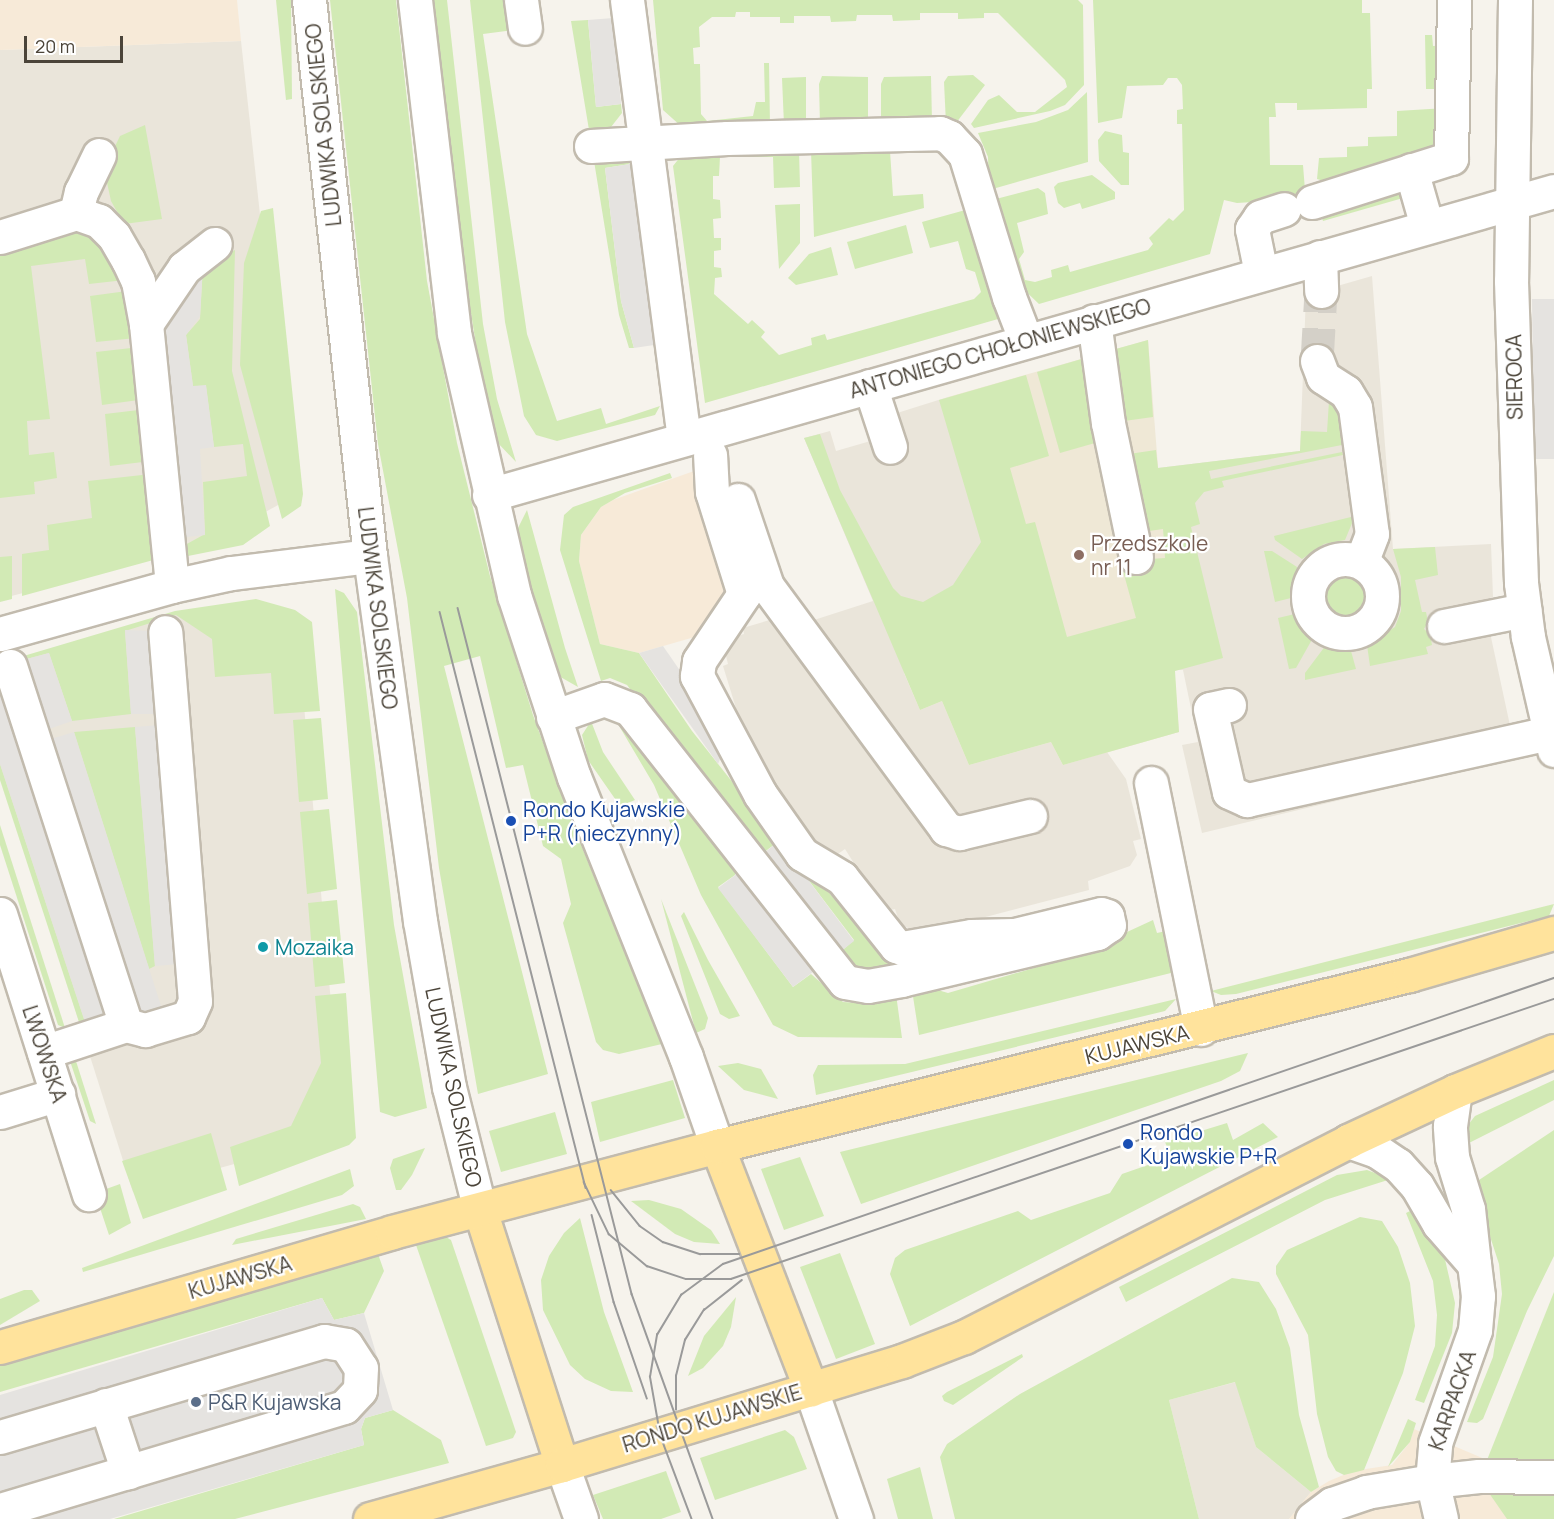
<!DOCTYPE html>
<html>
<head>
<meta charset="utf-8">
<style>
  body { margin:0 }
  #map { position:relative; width:1554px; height:1519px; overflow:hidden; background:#f6f3ec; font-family:Manrope,sans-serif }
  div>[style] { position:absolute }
  .residential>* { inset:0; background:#eae5da }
  .commercial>* { inset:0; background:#f7ead8 }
  .education>* { inset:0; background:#efe8d6 }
  .green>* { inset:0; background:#d2eab5 }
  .round { border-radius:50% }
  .parking>* { inset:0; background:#e5e3e0 }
  .minor-tunnel>* { height:33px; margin-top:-16.5px; transform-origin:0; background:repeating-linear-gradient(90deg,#d4d0c8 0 33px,transparent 0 49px) }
  .roads { filter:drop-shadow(2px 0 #c2bbae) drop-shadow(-2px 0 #c2bbae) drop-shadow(0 2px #c2bbae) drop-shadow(0 -2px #c2bbae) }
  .minor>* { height:33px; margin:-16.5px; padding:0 16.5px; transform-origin:16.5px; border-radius:16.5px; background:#fff }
  .minor>.ring { margin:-16.5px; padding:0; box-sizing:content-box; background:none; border:33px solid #fff; border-radius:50% }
  .major>* { height:33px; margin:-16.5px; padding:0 16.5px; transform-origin:16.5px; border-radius:16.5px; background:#ffe39c }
  .tram>* { height:1.5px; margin:-0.75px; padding:0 0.75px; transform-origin:0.75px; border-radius:0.75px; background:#9a9a9a }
  .dots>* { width:16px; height:16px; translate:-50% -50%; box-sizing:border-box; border:3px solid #fff; border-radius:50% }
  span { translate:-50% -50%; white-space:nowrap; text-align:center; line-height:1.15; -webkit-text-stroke:4.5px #fff; paint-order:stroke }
  .street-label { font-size:21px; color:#4b4439 }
  .education-label { font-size:21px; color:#785e54 }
  .left { translate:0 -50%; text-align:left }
  .transit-label { font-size:21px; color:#164399 }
  .culture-label { font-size:21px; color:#0d838f }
  .service-label { font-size:21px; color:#4e5e75 }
  .scale { position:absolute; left:24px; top:36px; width:99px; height:27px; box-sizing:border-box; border:3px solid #4b4439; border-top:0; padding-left:8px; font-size:18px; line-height:21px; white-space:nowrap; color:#4b4439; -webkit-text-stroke:4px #fff; paint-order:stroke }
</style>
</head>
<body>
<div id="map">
  <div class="residential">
    <div style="clip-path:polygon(241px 41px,291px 498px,203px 546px,0 599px,0 50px)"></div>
    <div style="clip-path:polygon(1372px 276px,1393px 549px,1491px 544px,1493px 597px,1483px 600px,1517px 758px,1202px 833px,1182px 745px,1198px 742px,1183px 670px,1175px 670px,1158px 468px,1300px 451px,1306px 295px)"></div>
    <div style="clip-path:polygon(948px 397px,994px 553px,904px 673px,920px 710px,942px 701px,969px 765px,1051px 742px,1063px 765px,1107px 752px,1126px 779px,1141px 839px,1133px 841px,1137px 855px,1130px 866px,1088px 881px,1089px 890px,928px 932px,926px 927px,912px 930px,900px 924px,895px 909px,884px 911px,845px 849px,835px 856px,821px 852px,815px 842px,808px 846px,744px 734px,723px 666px,728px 664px,724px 648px,730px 638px,744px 634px,743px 628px,773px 619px,723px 489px,744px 483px,773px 568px,814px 620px,873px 601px,804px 438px,830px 431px,836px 451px,874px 440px,894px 414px)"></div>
    <div style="clip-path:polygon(179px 612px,300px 662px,343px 1134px,133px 1192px,0 772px,0 664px)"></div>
    <div style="clip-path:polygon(1236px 1382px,1256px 1447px,1311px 1492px,1289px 1519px,1199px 1519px,1169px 1400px)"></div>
  </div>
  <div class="commercial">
    <div style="clip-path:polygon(0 0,237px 0,241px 41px,0 50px)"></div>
    <div style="clip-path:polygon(694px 471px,730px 593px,705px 634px,639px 653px,600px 644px,579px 561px,581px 535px,601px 507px,613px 500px)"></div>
    <div style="clip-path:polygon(1414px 1429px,1487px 1460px,1554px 1460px,1554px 1519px,1289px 1519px,1311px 1492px,1329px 1481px,1353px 1471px,1392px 1465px,1410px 1442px)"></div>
  </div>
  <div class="education">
    <div style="clip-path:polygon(1148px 340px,1179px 732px,1063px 765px,1051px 742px,969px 765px,942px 701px,920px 710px,904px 672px,994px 553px,948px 397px)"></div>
  </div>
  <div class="green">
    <div style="clip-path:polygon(276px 0,291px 0,292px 99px,286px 100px)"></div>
    <div style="clip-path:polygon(330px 0,396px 0,427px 281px,457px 443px,490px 576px,533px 715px,573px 825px,662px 1044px,619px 1054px,603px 1050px,596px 1042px,563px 923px,571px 904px,561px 859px,543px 846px,523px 765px,506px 768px,480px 656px,444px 666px,548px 1074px,478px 1094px,439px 868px,407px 598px,378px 444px)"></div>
    <div style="clip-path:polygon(433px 0,447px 0,483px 324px,497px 399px,516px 462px,495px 440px,482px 383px,459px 237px)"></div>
    <div style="clip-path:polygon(470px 0,508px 0,513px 30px,483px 34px,527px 334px,557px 421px,601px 408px,606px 424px,660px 406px,655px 415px,557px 441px,536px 435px,524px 416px,505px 322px)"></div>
    <div style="clip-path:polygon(653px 0,1078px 0,1083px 5px,1084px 85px,1065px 105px,1050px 111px,974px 128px,971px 124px,988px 100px,999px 95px,1017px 112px,1035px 112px,1067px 87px,1065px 80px,998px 13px,984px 13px,984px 18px,958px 19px,958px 13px,920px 13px,920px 20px,893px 21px,892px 15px,857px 15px,856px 21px,831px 22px,830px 16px,794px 16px,794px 23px,780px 23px,780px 17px,750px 17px,750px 12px,736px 12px,735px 17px,712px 17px,699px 27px,700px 47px,693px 48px,694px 64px,700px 64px,701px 114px,707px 121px,753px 116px,756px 102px,765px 102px,764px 63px,769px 63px,770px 126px,682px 127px,663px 110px)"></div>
    <div style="clip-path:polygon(1093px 0,1362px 0,1362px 13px,1370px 13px,1372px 89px,1367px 89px,1367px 108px,1297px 110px,1297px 103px,1275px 103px,1276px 117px,1269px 117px,1270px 165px,1303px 165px,1305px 190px,1298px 199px,1237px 203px,1224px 200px,1210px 254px,1039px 304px,1017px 283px,992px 200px,1038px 188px,1045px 193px,1048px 214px,1017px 223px,1024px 252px,1019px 259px,1025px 280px,1035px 282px,1052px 277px,1051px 270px,1068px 265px,1070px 272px,1148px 250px,1153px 244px,1149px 238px,1169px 218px,1173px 221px,1184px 210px,1182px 124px,1177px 124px,1177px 110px,1183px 109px,1182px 85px,1177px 78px,1168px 78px,1163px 85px,1127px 86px,1122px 118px,1098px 123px)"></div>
    <div style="clip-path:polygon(588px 20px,596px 107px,621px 104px,622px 113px,611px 127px,589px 130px,571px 21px)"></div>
    <div style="clip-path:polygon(1425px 35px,1432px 35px,1433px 46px,1449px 45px,1441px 89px,1426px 89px)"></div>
    <div style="clip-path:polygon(973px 75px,985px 85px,956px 123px,946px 124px,944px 82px,948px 76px)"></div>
    <div style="clip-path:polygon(822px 76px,868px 77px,868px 124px,820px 124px,819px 84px)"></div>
    <div style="clip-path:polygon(931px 76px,932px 122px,881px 123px,881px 84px,884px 77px)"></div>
    <div style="clip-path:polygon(806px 77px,806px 125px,784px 125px,782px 78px)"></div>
    <div style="clip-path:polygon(1087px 92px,1088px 162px,989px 190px,988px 157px,978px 133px,1036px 122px,1068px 110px)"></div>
    <div style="clip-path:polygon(1446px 108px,1434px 151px,1327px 182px,1317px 179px,1319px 158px,1347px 157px,1347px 147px,1368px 146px,1368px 137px,1397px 136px,1397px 111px)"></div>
    <div style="clip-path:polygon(145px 125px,162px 219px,124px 224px,111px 201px,104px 169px,120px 136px)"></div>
    <div style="clip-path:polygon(1105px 131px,1122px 135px,1123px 152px,1129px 153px,1129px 185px,1121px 185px,1099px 161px,1098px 140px)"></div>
    <div style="clip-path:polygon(799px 150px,800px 187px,774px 188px,773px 157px,720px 157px,719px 176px,713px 176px,713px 199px,720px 200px,721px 218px,713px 219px,714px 238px,721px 238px,721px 250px,714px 251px,714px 267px,721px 268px,722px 277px,715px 278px,714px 294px,748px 324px,752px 320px,765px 332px,761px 337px,779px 355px,812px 345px,811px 338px,825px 334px,827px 340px,974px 299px,981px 292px,975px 272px,966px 269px,958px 241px,930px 248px,922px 222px,969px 209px,1005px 317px,705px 403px,673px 166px,685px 151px)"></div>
    <div style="clip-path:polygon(811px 151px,890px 151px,893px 196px,923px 194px,924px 208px,814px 237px)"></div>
    <div style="clip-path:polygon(621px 159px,630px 164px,605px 168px,621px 301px,634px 348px,629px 348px,619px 315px,594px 161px)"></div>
    <div style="clip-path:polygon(1092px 175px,1115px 192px,1115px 199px,1082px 209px,1080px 203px,1064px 208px,1058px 203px,1054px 187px,1058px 183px)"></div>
    <div style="clip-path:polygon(1387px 185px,1410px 196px,1323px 221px,1319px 209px)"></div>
    <div style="clip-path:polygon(800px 204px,800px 243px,779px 269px,775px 205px)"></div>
    <div style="clip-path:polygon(273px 208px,303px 494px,301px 506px,282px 519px,240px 365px,244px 263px,261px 211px)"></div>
    <div style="clip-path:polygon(906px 225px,913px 253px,855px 269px,847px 242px)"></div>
    <div style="clip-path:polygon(65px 227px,90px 233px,108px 248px,125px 280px,89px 284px,85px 259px,31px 266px,50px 419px,27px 421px,29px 455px,54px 452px,57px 478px,34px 482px,35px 494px,0 498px,0 254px,18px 242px)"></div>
    <div style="clip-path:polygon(831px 247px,838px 275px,796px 285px,788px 278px,809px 254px)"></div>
    <div style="clip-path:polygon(235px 250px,232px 371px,270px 526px,243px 545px,188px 556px,185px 545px,205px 534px,203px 482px,247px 476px,243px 444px,214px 447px,206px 386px,193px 386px,186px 335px,200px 319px,203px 265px)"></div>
    <div style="clip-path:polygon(127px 291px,136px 338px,96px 342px,90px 296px)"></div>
    <div style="clip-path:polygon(1148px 340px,1153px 417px,1117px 422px,1105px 352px)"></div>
    <div style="clip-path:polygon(140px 347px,146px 399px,102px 405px,96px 352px)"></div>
    <div style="clip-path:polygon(1085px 358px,1095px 443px,1060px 453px,1037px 372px)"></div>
    <div style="clip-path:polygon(evenodd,1026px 375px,1049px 456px,1010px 468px,1026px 524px,1035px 522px,1067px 637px,1136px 618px,1123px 571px,1145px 564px,1122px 455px,1156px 450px,1158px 468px,1300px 451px,1301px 431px,1327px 432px,1329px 401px,1337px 404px,1342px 415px,1347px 444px,1209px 471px,1211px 479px,1342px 452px,1343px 455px,1222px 481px,1224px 487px,1204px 492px,1195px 503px,1200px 524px,1191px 527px,1223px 658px,1175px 671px,1179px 732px,1063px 765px,1051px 742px,969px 765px,942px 701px,920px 710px,804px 438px,820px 434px,840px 490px,893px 588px,901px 596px,923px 602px,953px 585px,981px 542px,939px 400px,1026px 375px,1163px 529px,1165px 558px,1150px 559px,1149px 531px,1163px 529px)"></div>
    <div style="clip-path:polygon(147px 409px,151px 461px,110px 466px,105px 414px)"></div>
    <div style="clip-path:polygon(670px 473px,672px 478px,625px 493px,601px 507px,581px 535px,579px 561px,600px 644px,639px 653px,692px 731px,779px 841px,759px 856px,627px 685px,610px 678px,601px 681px,560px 550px,564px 515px,573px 507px)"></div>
    <div style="clip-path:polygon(151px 474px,157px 559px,22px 596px,22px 554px,49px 550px,47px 525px,92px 518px,88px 481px)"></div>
    <div style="clip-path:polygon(527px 510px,565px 648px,578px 687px,557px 675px,519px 547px,517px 530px)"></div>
    <div style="clip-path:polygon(1355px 516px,1345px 540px,1324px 544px,1302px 559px,1275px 540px,1274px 536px)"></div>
    <div style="clip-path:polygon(1435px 547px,1438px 575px,1415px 580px,1422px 612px,1426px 612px,1428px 622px,1424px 629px,1430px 634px,1432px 645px,1426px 647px,1428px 654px,1370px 666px,1367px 645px,1395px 627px,1401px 611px,1401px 577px,1393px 549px)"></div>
    <div style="clip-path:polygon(1264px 551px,1272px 551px,1297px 567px,1295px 597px,1275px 602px)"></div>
    <div style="clip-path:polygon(12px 556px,12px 599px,0 602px,0 557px)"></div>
    <div class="round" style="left:1324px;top:570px;width:50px;height:50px"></div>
    <div style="clip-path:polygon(335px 589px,344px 593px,357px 612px,394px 925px,427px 1108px,395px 1117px,380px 1112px)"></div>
    <div style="clip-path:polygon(256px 599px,295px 610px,312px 622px,320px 711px,274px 714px,271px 673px,215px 677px,212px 639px,176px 615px,125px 631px,131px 714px,72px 721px,49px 653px,0 666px,0 663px,175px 611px)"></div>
    <div style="clip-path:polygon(1299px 613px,1314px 636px,1296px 668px,1289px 669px,1278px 618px)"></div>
    <div style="clip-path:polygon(1326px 645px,1351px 651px,1356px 669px,1305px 680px,1305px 673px)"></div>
    <div style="clip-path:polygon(321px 718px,328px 799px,299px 802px,293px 720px)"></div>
    <div style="clip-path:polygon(615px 719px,626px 724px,735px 870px,735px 875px,718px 887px,793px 987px,811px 974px,843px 1002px,858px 1003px,896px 994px,902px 1038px,798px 1037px,773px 1025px,701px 895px,654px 785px)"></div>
    <div style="clip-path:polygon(591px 721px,603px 752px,635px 800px,620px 806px,588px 760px,582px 735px)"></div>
    <div style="clip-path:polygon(135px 727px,155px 966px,149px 969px,74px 732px)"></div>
    <div style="clip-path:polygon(0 764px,85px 1022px,79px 1022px,0 780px)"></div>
    <div style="clip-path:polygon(329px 809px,337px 889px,307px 894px,300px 812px)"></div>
    <div style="clip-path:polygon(0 825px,65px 1028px,58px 1025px,0 845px)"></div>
    <div style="clip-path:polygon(797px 865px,816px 878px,892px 964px,861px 969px,849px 966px,838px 954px,854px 940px)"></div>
    <div style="clip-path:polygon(661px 899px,708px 1018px,705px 1029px,696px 1033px)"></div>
    <div style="clip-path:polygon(337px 900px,345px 983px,315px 987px,308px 903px)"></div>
    <div style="clip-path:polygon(1554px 904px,1549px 916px,1236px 994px,1221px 995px,1211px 991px)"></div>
    <div style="clip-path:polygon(684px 912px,708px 960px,740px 1016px,729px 1019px,720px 1014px,681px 916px)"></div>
    <div style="clip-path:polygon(1153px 920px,1157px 933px,1166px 931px,1175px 972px,919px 1035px,912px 990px,924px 986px,948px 993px,1075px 956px)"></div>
    <div style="clip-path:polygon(346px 993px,356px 1138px,349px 1145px,239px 1186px,230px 1147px,291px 1126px,321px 1063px,315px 996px)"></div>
    <div style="clip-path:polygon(1176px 999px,1165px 1011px,816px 1095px,813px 1075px,818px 1065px,905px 1064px)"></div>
    <div style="clip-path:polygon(1248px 1053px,1240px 1071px,1221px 1081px,861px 1204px,840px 1152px)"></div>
    <div style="clip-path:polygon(75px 1058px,96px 1124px,90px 1121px,70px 1061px)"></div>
    <div style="clip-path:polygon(738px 1063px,761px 1069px,778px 1099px,744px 1090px,718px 1066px)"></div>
    <div style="clip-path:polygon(673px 1080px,685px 1118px,600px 1142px,591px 1102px)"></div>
    <div style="clip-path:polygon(1554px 1080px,1554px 1100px,1463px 1146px,1468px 1125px,1475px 1116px)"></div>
    <div style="clip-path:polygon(555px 1112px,567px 1154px,501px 1172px,489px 1131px)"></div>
    <div style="clip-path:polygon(1227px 1123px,1233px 1140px,1263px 1123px,1278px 1137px,910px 1326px,890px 1274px,895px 1258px,905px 1250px,1018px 1211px,1031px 1220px,1110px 1193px,1122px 1174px,1171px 1157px,1165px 1142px)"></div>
    <div style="clip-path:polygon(1554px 1130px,1554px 1256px,1527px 1311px,1483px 1419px,1477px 1423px,1467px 1422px,1493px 1357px,1502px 1294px,1499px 1264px,1473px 1184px)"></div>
    <div style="clip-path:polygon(211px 1133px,227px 1190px,143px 1219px,122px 1161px)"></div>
    <div style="clip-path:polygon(425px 1148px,412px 1175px,401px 1190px,396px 1190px,390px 1168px,393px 1159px)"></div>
    <div style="clip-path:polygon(800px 1157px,824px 1216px,784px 1230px,761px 1169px)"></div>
    <div style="clip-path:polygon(350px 1169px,354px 1186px,342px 1195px,83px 1272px,82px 1268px)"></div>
    <div style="clip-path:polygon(1367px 1170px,1391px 1179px,1325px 1200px,1126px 1302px,1119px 1287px,1337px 1175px)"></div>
    <div style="clip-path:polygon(120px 1184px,131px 1223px,109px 1235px,95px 1193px)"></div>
    <div style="clip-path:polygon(649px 1200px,681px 1209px,711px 1230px,720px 1244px,694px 1242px,675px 1234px,631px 1201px)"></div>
    <div style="clip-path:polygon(353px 1204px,360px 1207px,366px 1219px,232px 1245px,236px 1239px)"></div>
    <div style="clip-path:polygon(1416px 1208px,1444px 1255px,1455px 1303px,1452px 1333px,1424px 1403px,1415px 1400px,1435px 1346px,1437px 1315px,1433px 1281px,1406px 1213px)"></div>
    <div style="clip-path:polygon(1360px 1217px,1382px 1221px,1398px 1247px,1410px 1283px,1415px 1326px,1403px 1373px,1364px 1470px,1344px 1475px,1336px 1471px,1328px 1457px,1317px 1414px,1308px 1335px,1276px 1274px,1276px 1266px,1287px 1250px)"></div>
    <div style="clip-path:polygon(580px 1218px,604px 1312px,633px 1392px,611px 1391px,585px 1379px,570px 1365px,543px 1310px,541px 1280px,549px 1256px,564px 1233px)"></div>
    <div style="clip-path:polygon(446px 1237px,451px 1240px,516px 1432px,513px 1438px,486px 1446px,416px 1245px)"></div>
    <div style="clip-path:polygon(840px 1253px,875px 1344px,836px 1359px,800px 1267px)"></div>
    <div style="clip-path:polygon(378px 1254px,384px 1271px,364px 1313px,334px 1320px,322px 1298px,0 1392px,0 1365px)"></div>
    <div style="clip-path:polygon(1232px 1278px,1259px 1282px,1276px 1309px,1290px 1348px,1299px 1415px,1319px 1487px,1311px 1492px,1256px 1447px,1235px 1382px,1169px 1400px,1199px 1519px,955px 1519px,940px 1457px,947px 1444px,1020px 1394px)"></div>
    <div style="clip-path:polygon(24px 1290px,32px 1290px,40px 1301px,0 1325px,0 1299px)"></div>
    <div style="clip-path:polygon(1554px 1292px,1554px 1460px,1487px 1460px)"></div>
    <div style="clip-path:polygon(736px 1297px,731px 1327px,723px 1346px,703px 1368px,688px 1376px,704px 1336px)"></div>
    <div style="clip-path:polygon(1022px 1354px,1023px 1357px,953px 1405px,944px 1401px,942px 1396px,947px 1392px)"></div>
    <div style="clip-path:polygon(393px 1410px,441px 1440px,449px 1463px,235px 1519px,114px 1519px,364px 1445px,361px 1429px,365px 1418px)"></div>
    <div style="clip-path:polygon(1408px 1419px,1416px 1423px,1410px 1442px,1388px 1467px)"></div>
    <div style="clip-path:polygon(785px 1430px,794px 1437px,807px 1469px,715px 1500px,700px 1458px)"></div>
    <div style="clip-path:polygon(920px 1467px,933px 1519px,898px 1519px,887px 1479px)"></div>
    <div style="clip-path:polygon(666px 1471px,681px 1512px,661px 1519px,603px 1519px,593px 1495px)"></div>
    <div style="clip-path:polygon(1489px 1493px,1554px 1493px,1554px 1519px,1507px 1519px)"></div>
  </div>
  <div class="parking">
    <div style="clip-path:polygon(613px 18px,621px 104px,596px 107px,588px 20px)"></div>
    <div style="clip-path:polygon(630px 164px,654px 345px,634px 348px,621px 301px,605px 168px)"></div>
    <div style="clip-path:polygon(203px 265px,200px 316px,186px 335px,193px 386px,206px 385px,214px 447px,200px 449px,205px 535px,178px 538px,160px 330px)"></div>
    <div style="clip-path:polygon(1532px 299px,1554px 299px,1554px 459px,1534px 459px)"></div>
    <div style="clip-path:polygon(125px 630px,155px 631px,160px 714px,131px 714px)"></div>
    <div style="clip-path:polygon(663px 646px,728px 740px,718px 764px,639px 653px)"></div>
    <div style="clip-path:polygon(49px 653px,72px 721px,46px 730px,23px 660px)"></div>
    <div style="clip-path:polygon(0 682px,112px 1014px,85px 1022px,0 764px)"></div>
    <div style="clip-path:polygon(159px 725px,180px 964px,155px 966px,135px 727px)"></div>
    <div style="clip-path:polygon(74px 732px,161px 1006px,138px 1014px,51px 739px)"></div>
    <div style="clip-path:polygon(779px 841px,854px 941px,835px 956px,759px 857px)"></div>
    <div style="clip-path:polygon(738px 873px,813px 972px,793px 987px,718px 888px)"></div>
    <div style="clip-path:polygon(322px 1298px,334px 1320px,364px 1313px,393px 1410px,365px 1418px,361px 1429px,364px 1445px,110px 1519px,0 1519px,0 1395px)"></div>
  </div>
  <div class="minor-tunnel">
    <div style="left:1317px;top:361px;width:70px;rotate:-86.7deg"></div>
  </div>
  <div class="roads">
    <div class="minor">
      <div style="left:309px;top:0;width:559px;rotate:83.74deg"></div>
      <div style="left:370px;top:556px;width:368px;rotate:82.2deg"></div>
      <div style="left:420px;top:921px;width:169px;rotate:80.1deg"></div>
      <div style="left:449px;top:1087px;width:127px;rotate:75.9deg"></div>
      <div style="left:415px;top:0;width:335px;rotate:83.3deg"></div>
      <div style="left:454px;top:333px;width:269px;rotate:77.1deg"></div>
      <div style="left:514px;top:595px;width:192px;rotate:71.8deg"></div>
      <div style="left:574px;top:777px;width:302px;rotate:68.2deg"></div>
      <div style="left:686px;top:1057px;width:94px;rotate:70.8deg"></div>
      <div style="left:521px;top:0;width:28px;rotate:82deg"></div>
      <div style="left:627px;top:0;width:442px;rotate:82.6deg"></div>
      <div style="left:1515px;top:0;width:281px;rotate:90.8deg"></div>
      <div style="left:1511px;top:281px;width:302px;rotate:88.1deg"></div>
      <div style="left:1521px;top:583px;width:54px;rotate:82.6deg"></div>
      <div style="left:1528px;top:637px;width:116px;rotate:77deg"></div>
      <div style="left:591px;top:146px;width:136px;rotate:-3.4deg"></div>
      <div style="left:727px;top:138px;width:213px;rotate:-1.3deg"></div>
      <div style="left:940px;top:133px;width:10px;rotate:24deg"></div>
      <div style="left:949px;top:137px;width:23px;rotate:47deg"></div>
      <div style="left:965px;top:154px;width:150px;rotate:72.9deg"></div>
      <div style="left:1009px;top:297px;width:47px;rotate:68.9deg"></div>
      <div style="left:1411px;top:170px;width:58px;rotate:74.1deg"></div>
      <div style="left:1312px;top:202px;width:146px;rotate:-17.6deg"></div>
      <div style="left:1451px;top:158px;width:158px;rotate:-88.9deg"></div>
      <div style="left:76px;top:213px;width:22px;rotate:-77deg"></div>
      <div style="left:81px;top:192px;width:41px;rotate:-64.1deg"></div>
      <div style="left:0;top:237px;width:80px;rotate:-17.5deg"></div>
      <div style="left:76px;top:213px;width:24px;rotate:19deg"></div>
      <div style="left:99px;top:221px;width:21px;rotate:45deg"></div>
      <div style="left:114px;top:236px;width:28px;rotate:60deg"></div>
      <div style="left:128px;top:260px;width:23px;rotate:65deg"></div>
      <div style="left:138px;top:281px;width:44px;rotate:79.5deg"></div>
      <div style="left:146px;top:324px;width:263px;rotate:84.3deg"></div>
      <div style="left:1320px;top:257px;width:34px;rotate:88deg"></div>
      <div style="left:1261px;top:273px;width:45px;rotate:-101.6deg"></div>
      <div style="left:1252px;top:229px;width:14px;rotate:-56deg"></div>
      <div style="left:1260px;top:217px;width:25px;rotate:-18deg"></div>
      <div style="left:1094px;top:321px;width:103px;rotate:82.2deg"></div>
      <div style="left:1108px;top:423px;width:137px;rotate:78.2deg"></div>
      <div style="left:146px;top:324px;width:68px;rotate:-55.8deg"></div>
      <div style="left:184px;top:268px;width:39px;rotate:-38deg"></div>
      <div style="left:1317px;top:361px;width:17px;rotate:69deg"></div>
      <div style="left:1323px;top:377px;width:27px;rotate:33deg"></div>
      <div style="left:1346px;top:392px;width:17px;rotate:59deg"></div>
      <div style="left:1355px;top:407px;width:128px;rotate:82.4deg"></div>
      <div style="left:1372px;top:534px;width:30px;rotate:111deg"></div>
      <div style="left:870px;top:386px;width:64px;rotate:71.8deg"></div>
      <div style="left:489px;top:495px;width:1108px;rotate:-15.93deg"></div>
      <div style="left:738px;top:500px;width:91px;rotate:71.4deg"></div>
      <div style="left:767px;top:586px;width:302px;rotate:53.6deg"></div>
      <div style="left:946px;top:829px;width:14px;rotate:17deg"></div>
      <div style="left:959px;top:833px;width:73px;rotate:-13.5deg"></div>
      <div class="ring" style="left:1308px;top:559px;width:41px;height:41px"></div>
      <div style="left:1444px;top:626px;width:82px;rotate:-11.3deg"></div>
      <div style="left:0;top:634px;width:179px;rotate:-15.6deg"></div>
      <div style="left:172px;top:586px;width:60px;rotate:-12.4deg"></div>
      <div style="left:231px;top:573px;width:140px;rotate:-7deg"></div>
      <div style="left:10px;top:666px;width:377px;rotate:72.1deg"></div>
      <div style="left:126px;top:1025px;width:20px;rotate:15deg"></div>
      <div style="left:145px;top:1030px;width:45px;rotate:-16.8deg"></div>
      <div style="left:188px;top:1017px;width:17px;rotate:-66deg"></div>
      <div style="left:195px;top:1001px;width:370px;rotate:-94.6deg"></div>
      <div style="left:1229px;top:705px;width:19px;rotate:168deg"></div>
      <div style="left:1210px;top:709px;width:85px;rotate:77.1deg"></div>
      <div style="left:1229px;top:792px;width:20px;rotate:24deg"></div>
      <div style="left:1247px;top:800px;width:310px;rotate:-12.5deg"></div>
      <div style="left:553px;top:717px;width:54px;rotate:-19.4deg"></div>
      <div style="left:604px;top:699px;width:28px;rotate:21deg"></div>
      <div style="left:630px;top:709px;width:347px;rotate:51.8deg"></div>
      <div style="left:845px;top:982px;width:23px;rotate:10deg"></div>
      <div style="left:868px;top:986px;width:34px;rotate:-10deg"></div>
      <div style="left:901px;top:980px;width:202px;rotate:-13.5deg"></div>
      <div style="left:1097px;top:933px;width:14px;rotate:-34deg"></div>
      <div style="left:1109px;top:925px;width:9px;rotate:-103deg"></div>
      <div style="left:1107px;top:916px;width:6px;rotate:-162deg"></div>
      <div style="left:1101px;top:914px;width:89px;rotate:166.4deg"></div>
      <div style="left:1014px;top:935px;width:43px;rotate:178.7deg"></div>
      <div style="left:971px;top:936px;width:70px;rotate:170.1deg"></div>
      <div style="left:902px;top:948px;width:6px;rotate:-162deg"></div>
      <div style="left:896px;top:946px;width:87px;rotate:-128.5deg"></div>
      <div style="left:842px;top:878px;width:47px;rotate:-149deg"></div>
      <div style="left:802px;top:854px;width:73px;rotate:-125deg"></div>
      <div style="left:760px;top:794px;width:134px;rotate:-118.1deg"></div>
      <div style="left:697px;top:676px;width:15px;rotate:-82deg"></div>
      <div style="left:699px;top:661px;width:81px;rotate:-56.1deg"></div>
      <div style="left:744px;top:594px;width:107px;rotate:-107.4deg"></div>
      <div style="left:712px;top:492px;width:37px;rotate:-93deg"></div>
      <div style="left:1151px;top:783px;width:251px;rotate:78.5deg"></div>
      <div style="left:0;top:914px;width:294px;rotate:72.4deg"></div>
      <div style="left:44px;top:1052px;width:86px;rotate:-18.2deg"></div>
      <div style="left:0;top:1112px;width:61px;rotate:-17.2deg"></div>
      <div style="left:1348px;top:1141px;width:31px;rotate:19deg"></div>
      <div style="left:1377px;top:1151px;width:25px;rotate:34deg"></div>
      <div style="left:1398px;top:1165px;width:28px;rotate:48deg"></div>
      <div style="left:1417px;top:1186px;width:44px;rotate:59.9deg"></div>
      <div style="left:1439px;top:1224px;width:53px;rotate:48.8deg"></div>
      <div style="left:1474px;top:1264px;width:55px;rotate:-96.2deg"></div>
      <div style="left:1468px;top:1209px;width:54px;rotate:-107.1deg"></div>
      <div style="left:1452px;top:1157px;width:31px;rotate:-94deg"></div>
      <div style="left:1450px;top:1126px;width:35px;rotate:-82deg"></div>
      <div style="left:811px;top:1390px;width:137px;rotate:70.8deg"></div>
      <div style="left:106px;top:1405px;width:71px;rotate:71.8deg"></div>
      <div style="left:0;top:1437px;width:338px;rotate:-16.5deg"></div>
      <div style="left:324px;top:1341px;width:22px;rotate:10deg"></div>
      <div style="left:346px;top:1345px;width:27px;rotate:57deg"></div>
      <div style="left:361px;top:1368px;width:22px;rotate:93deg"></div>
      <div style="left:360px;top:1390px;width:23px;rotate:133deg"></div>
      <div style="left:344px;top:1407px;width:359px;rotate:163.3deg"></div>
      <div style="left:562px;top:1465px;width:57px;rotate:70.6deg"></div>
      <div style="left:1312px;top:1519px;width:25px;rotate:-37deg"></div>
      <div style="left:1332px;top:1504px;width:36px;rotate:-19deg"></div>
      <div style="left:1366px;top:1492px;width:67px;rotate:-9.5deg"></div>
      <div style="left:1432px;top:1481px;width:38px;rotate:-85deg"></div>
      <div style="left:1435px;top:1443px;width:120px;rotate:-70.5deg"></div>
      <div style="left:1475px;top:1330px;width:34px;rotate:-85deg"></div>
      <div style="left:1478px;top:1296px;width:32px;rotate:-97deg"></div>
      <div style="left:1441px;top:1519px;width:39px;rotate:-103deg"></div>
      <div style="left:1432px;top:1481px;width:47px;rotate:-6.1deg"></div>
      <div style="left:1479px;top:1476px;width:75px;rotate:0.8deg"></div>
    </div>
    <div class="major">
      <div style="left:717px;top:1146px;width:261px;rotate:68.9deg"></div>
      <div style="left:480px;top:1210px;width:268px;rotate:72.2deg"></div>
      <div style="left:0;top:1347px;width:409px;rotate:-16.3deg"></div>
      <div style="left:392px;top:1232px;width:336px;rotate:-14.8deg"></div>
      <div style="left:717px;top:1146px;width:713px;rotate:-13.88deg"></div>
      <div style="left:1409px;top:975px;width:151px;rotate:-16.2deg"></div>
      <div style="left:370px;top:1519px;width:199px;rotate:-15.7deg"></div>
      <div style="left:562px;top:1465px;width:356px;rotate:-17deg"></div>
      <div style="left:902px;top:1361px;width:66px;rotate:-21.2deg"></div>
      <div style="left:964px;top:1337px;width:431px;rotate:-27deg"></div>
      <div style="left:1348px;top:1141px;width:118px;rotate:-25deg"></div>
      <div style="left:1455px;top:1091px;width:107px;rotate:-22deg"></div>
    </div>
  </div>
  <div class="tram">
    <div style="left:458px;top:608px;width:708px;rotate:75.77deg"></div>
    <div style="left:632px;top:1294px;width:239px;rotate:70.2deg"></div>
    <div style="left:440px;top:612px;width:594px;rotate:75.78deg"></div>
    <div style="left:584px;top:1182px;width:58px;rotate:64.3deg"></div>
    <div style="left:609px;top:1234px;width:50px;rotate:40.1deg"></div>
    <div style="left:647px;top:1266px;width:41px;rotate:18.4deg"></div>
    <div style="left:686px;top:1279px;width:45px"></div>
    <div style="left:731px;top:1279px;width:869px;rotate:-18.79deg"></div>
    <div style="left:611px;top:1190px;width:46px;rotate:51.1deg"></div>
    <div style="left:640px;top:1226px;width:28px;rotate:35deg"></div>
    <div style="left:663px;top:1242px;width:39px;rotate:18deg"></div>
    <div style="left:700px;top:1254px;width:39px"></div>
    <div style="left:592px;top:1215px;width:90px;rotate:75.8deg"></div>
    <div style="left:614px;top:1302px;width:102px;rotate:71deg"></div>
    <div style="left:676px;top:1410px;width:34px;rotate:-90deg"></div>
    <div style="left:676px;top:1376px;width:37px;rotate:-76deg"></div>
    <div style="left:685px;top:1340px;width:36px;rotate:-58deg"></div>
    <div style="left:704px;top:1310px;width:48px;rotate:-38.3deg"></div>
    <div style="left:657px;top:1426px;width:99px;rotate:69.4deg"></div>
    <div style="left:660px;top:1434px;width:58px;rotate:-100deg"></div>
    <div style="left:650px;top:1377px;width:43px;rotate:-80.5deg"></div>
    <div style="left:657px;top:1335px;width:47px;rotate:-59deg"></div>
    <div style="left:681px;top:1295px;width:52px;rotate:-36.4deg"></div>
    <div style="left:723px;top:1264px;width:879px;rotate:-18.99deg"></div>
  </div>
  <div class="dots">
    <div style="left:1079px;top:555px;background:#8d6e63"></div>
    <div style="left:511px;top:821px;background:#1a4fb4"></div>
    <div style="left:263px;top:947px;background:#0f9aa8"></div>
    <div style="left:1128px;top:1144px;background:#1a4fb4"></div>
    <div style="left:196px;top:1402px;background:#5c6f8a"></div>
  </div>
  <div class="street-label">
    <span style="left:323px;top:125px;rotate:-96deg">LUDWIKA SOLSKIEGO</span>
    <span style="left:1000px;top:348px;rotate:-16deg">ANTONIEGO CHOŁONIEWSKIEGO</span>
    <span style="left:1514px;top:377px;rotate:-91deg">SIEROCA</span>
    <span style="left:378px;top:608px;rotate:83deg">LUDWIKA SOLSKIEGO</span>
    <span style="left:1137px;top:1044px;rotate:-14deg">KUJAWSKA</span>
    <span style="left:45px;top:1054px;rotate:72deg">LWOWSKA</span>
    <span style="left:454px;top:1087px;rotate:78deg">LUDWIKA SOLSKIEGO</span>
    <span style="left:240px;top:1277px;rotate:-16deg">KUJAWSKA</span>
    <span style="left:1452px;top:1400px;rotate:-71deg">KARPACKA</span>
    <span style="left:712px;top:1418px;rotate:-17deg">RONDO KUJAWSKIE</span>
  </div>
  <div class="education-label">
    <span class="left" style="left:1091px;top:555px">Przedszkole<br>nr 11</span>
  </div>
  <div class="transit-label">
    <span class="left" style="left:523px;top:821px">Rondo Kujawskie<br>P+R (nieczynny)</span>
    <span class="left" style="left:1140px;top:1144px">Rondo<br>Kujawskie P+R</span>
  </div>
  <div class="culture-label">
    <span class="left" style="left:275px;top:947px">Mozaika</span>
  </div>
  <div class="service-label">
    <span class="left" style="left:208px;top:1402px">P&amp;R Kujawska</span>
  </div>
  <div class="scale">20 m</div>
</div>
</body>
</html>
